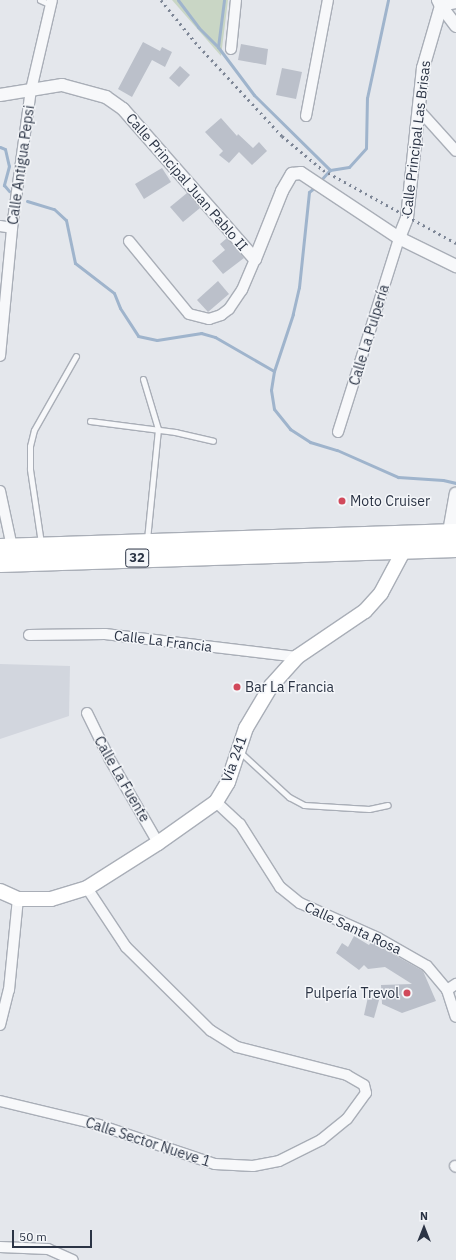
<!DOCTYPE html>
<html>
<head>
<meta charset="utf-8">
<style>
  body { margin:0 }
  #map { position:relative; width:456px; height:1260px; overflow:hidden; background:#e4e7ec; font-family:"IBM Plex Sans",sans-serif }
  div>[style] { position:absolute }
  .built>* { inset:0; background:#d2d6de }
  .green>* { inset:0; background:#c9d6c5 }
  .stream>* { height:3px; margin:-1.5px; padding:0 1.5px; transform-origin:1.5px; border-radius:1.5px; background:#9fb4cc }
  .building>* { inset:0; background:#bbc0ca }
  .roads { filter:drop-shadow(1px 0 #a9aeb7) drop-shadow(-1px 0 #a9aeb7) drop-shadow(0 1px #a9aeb7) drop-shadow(0 -1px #a9aeb7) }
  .service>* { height:5px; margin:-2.5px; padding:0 2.5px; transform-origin:2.5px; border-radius:2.5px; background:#f7f8fa }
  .minor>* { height:10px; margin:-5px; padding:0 5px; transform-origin:5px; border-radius:5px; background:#f7f8fa }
  .tertiary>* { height:12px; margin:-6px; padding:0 6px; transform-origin:6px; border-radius:6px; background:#f7f8fa }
  .secondary>* { height:14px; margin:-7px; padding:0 7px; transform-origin:7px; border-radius:7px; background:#fff }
  .trunk>* { height:17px; margin:-8.5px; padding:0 8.5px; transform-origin:8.5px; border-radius:8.5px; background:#fff }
  .rail>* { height:3px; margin-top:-1.5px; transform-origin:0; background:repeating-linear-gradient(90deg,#7d8696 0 2px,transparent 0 6px) }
  .dots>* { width:11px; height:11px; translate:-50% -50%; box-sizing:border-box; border:2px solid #f4f6f9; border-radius:50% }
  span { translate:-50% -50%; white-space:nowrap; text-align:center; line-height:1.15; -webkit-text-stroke:3px #f4f6f9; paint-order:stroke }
  .shield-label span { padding:1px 3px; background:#f4f6f9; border:1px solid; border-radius:3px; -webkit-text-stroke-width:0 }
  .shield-label { font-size:13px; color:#2b3445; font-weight:700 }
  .street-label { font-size:14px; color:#2b3445 }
  .poi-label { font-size:14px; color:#2b3445 }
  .left { translate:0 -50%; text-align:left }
  .right { translate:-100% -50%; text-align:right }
  .north { position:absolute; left:404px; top:1208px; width:40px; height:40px; -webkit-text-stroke:3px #f4f6f9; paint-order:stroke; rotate:0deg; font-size:11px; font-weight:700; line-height:16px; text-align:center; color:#2b3445 }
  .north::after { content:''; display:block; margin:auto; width:14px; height:18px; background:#2b3445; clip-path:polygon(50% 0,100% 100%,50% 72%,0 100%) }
  .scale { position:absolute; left:12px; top:1230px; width:80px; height:18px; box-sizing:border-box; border:2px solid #2b3445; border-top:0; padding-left:5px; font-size:12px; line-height:14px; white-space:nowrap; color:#2b3445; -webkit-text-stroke:3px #f4f6f9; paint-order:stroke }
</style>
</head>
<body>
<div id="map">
  <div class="built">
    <div style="clip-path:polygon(0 664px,70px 666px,69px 716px,0 739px)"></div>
  </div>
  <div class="green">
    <div style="clip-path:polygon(172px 0,228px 0,221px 56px)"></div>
  </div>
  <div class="stream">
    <div style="left:178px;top:0;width:34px;rotate:53deg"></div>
    <div style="left:198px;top:27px;width:28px;rotate:45deg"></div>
    <div style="left:218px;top:47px;width:60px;rotate:53.1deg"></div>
    <div style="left:254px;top:95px;width:107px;rotate:44.6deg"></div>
    <div style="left:218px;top:47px;width:47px;rotate:-82.7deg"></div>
    <div style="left:0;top:147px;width:5px;rotate:22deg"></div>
    <div style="left:5px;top:149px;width:17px;rotate:77deg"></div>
    <div style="left:9px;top:166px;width:20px;rotate:105deg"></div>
    <div style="left:4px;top:185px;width:8px;rotate:50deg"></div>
    <div style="left:320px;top:181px;width:15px;rotate:-48deg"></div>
    <div style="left:330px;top:170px;width:19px;rotate:-9deg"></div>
    <div style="left:349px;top:167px;width:25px;rotate:-48deg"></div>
    <div style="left:366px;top:148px;width:50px;rotate:-88.9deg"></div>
    <div style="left:367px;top:98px;width:100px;rotate:-77.9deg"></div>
    <div style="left:315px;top:187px;width:8px;rotate:140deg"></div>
    <div style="left:309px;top:192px;width:96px;rotate:96deg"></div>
    <div style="left:299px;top:287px;width:28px;rotate:103deg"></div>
    <div style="left:293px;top:314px;width:60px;rotate:108.4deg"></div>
    <div style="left:274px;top:371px;width:19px;rotate:99deg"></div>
    <div style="left:271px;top:390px;width:19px;rotate:81deg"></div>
    <div style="left:274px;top:409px;width:26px;rotate:51deg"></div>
    <div style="left:290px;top:429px;width:24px;rotate:33deg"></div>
    <div style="left:310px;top:442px;width:28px;rotate:17deg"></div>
    <div style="left:337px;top:450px;width:67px;rotate:23.9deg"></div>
    <div style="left:398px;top:477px;width:45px;rotate:3.8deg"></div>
    <div style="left:443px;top:480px;width:13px;rotate:13deg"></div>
    <div style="left:27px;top:201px;width:28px;rotate:17deg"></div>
    <div style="left:54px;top:209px;width:16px;rotate:43deg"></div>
    <div style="left:66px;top:220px;width:44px;rotate:78.2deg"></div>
    <div style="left:75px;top:263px;width:49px;rotate:37.6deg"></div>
    <div style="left:114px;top:293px;width:16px;rotate:68deg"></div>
    <div style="left:120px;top:308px;width:33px;rotate:57deg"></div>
    <div style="left:138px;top:336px;width:19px;rotate:12deg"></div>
    <div style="left:157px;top:340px;width:45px;rotate:-9deg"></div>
    <div style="left:201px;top:333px;width:15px;rotate:16deg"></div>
    <div style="left:215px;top:337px;width:68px;rotate:30deg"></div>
  </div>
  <div class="building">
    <div style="clip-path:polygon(143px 42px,160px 51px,162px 47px,172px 52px,165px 67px,152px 60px,132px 97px,118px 89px)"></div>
    <div style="clip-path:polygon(241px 44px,268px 49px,266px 65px,238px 60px)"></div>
    <div style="clip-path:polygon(180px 66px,190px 75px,179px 87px,169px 78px)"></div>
    <div style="clip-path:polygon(282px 68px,302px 72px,296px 99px,276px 95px)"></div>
    <div style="clip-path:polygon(221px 118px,237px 136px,238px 134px,253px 148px,259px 142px,267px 151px,252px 165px,239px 152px,229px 163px,219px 155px,223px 151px,205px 132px)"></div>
    <div style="clip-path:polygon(162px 168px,171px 182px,144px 199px,135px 184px)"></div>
    <div style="clip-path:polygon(187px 193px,200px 208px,183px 222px,170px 207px)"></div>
    <div style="clip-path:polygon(227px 238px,244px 258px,223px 274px,212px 261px,225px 250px,220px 244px)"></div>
    <div style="clip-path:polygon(218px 281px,229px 294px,208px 312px,197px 300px)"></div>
    <div style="clip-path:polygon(354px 936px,369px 945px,371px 942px,375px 944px,423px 971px,436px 1001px,402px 1013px,382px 1004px,381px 985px,412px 984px,385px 967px,368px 969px,364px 965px,359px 970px,336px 953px,342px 943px,348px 947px)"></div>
    <div style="clip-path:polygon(368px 997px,379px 1000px,374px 1018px,364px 1015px)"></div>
  </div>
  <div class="roads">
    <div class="service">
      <div style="left:40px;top:0;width:12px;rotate:24deg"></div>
      <div style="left:143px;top:379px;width:52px;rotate:73.3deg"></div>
      <div style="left:158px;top:429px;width:112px;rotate:95.7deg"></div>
      <div style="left:90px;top:421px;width:86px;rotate:7.4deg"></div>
      <div style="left:175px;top:432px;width:39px;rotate:13deg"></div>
      <div style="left:41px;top:543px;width:75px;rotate:-98.5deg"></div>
      <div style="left:30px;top:469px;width:23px;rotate:-90deg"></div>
      <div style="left:30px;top:446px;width:16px;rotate:-76deg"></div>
      <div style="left:34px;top:430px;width:85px;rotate:-60.4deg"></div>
      <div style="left:240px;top:752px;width:67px;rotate:42.6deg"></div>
      <div style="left:289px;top:797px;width:17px;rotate:28deg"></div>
      <div style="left:304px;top:805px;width:65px;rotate:3.5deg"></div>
      <div style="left:369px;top:809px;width:19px;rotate:-12deg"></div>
    </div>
    <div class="minor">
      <div style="left:441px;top:6px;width:15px;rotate:-11deg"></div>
      <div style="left:231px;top:49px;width:49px;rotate:-84.2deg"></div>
      <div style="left:419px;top:110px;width:55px;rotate:47.9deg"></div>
      <div style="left:306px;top:116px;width:118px;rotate:-79.3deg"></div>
      <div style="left:0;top:226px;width:12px;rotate:9deg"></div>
      <div style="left:129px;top:241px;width:94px;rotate:50.6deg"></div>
      <div style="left:189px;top:314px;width:21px;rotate:14deg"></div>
      <div style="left:209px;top:319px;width:13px;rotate:-18deg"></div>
      <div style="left:221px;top:315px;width:10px;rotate:-37deg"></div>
      <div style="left:229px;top:309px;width:23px;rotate:-56deg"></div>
      <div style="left:242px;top:290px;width:34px;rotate:-67deg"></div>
      <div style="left:0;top:356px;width:129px;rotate:-84.6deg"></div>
      <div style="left:12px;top:228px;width:139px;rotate:-82.2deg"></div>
      <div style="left:31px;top:90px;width:92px;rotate:-76.9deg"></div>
      <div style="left:338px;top:432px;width:203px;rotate:-72.5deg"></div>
      <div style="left:0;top:491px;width:57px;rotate:77.9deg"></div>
      <div style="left:29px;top:635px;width:76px;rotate:-0.8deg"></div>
      <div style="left:105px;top:634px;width:193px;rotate:6.8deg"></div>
      <div style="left:87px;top:713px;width:50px;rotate:63.9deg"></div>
      <div style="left:109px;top:758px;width:98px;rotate:60deg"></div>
      <div style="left:216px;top:802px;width:33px;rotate:43deg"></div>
      <div style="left:240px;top:824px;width:75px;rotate:57.6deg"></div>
      <div style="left:280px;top:887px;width:26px;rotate:39deg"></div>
      <div style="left:300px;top:903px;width:85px;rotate:24.2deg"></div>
      <div style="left:378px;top:938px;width:56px;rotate:29.7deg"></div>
      <div style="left:427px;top:966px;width:31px;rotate:50deg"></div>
      <div style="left:447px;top:990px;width:28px;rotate:72deg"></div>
      <div style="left:447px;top:990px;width:11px;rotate:-34deg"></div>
      <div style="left:0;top:1025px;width:36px;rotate:-76deg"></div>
      <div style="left:9px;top:990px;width:91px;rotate:-84.4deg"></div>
      <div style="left:0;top:1101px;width:102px;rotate:13.6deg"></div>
      <div style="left:99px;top:1125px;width:122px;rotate:18.6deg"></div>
      <div style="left:215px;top:1164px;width:38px;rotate:3deg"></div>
      <div style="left:253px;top:1166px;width:26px;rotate:-11deg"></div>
      <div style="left:279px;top:1161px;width:47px;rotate:-26.6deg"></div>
      <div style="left:321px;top:1140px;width:33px;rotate:-39deg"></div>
      <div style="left:347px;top:1119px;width:32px;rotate:-54deg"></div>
      <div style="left:366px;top:1093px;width:8px;rotate:-104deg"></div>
      <div style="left:364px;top:1085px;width:20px;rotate:-150deg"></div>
      <div style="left:347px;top:1075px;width:114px;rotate:-165.7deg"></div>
      <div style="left:237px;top:1047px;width:31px;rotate:-148deg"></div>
      <div style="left:211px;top:1031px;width:120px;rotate:-135.3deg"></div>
      <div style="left:126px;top:947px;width:71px;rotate:-123.5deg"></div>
      <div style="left:455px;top:1166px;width:1px;rotate:45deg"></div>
      <div style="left:0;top:1247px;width:48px;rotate:2.4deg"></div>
      <div style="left:48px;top:1249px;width:27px;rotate:24deg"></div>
    </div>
    <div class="tertiary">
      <div style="left:438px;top:0;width:7px;rotate:63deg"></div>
      <div style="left:441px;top:6px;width:65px;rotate:106.2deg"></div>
      <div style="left:423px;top:68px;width:151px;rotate:96.1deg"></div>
      <div style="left:407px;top:218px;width:22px;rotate:112deg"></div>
      <div style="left:399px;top:238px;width:64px;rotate:26.2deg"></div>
      <div style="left:441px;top:6px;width:25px;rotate:53deg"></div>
      <div style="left:0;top:95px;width:63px;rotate:-9.2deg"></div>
      <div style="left:62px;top:85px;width:46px;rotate:15.3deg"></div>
      <div style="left:106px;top:97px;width:21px;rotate:35deg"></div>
      <div style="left:123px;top:109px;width:200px;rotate:48.7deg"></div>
      <div style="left:255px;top:259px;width:73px;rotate:-68.3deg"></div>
      <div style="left:282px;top:191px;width:20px;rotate:-60deg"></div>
      <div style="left:292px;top:174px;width:9px;rotate:-6deg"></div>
      <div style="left:301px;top:173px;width:118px;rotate:33.6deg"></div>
      <div style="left:449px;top:532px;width:39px;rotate:-80deg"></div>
    </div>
    <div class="secondary">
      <div style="left:0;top:891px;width:20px;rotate:24deg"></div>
      <div style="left:18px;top:899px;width:33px"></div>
      <div style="left:51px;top:899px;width:38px;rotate:-17deg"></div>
      <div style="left:87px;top:888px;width:84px;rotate:-32.4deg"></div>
      <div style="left:158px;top:843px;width:71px;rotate:-35.3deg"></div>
      <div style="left:216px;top:802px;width:23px;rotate:-59deg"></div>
      <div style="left:228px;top:782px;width:57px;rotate:-71.6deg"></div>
      <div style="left:246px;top:728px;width:49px;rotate:-59.2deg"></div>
      <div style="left:271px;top:686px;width:39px;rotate:-48deg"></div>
      <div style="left:297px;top:657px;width:82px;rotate:-34.1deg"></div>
      <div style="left:365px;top:611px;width:24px;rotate:-48deg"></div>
      <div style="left:381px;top:593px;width:49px;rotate:-61.9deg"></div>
      <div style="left:404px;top:550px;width:9px;rotate:-90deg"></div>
    </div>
    <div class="trunk">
      <div style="left:0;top:547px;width:456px;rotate:-1.9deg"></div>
      <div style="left:0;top:563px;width:456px;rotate:-1.9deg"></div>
    </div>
  </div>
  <div class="rail">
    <div style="left:161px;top:0;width:54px;rotate:51deg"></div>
    <div style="left:195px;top:42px;width:128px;rotate:47.2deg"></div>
    <div style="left:282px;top:136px;width:53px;rotate:39.7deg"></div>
    <div style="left:323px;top:170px;width:152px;rotate:28.8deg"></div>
  </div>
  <div class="dots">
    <div style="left:342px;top:501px;background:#d1495b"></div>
    <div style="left:237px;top:687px;background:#d1495b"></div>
    <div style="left:407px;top:993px;background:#d1495b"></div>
  </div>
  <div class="shield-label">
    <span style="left:137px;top:558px">32</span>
  </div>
  <div class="street-label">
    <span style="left:416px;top:138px;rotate:-83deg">Calle Principal Las Brisas</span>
    <span style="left:21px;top:165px;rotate:-82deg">Calle Antigua Pepsi</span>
    <span style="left:187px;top:182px;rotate:49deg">Calle Principal Juan Pablo II</span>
    <span style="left:369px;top:335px;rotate:-73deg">Calle La Pulpería</span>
    <span style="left:163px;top:641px;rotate:7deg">Calle La Francia</span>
    <span style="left:234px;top:759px;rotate:-70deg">Vía 241</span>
    <span style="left:122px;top:779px;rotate:60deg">Calle La Fuente</span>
    <span style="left:353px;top:928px;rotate:25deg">Calle Santa Rosa</span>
    <span style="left:148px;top:1142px;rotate:18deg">Calle Sector Nueve 1</span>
  </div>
  <div class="poi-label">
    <span class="left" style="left:350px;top:501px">Moto Cruiser</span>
    <span class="left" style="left:245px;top:687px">Bar La Francia</span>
    <span class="right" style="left:399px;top:993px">Pulpería Trevol</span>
  </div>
  <div class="north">N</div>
  <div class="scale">50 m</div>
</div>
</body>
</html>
